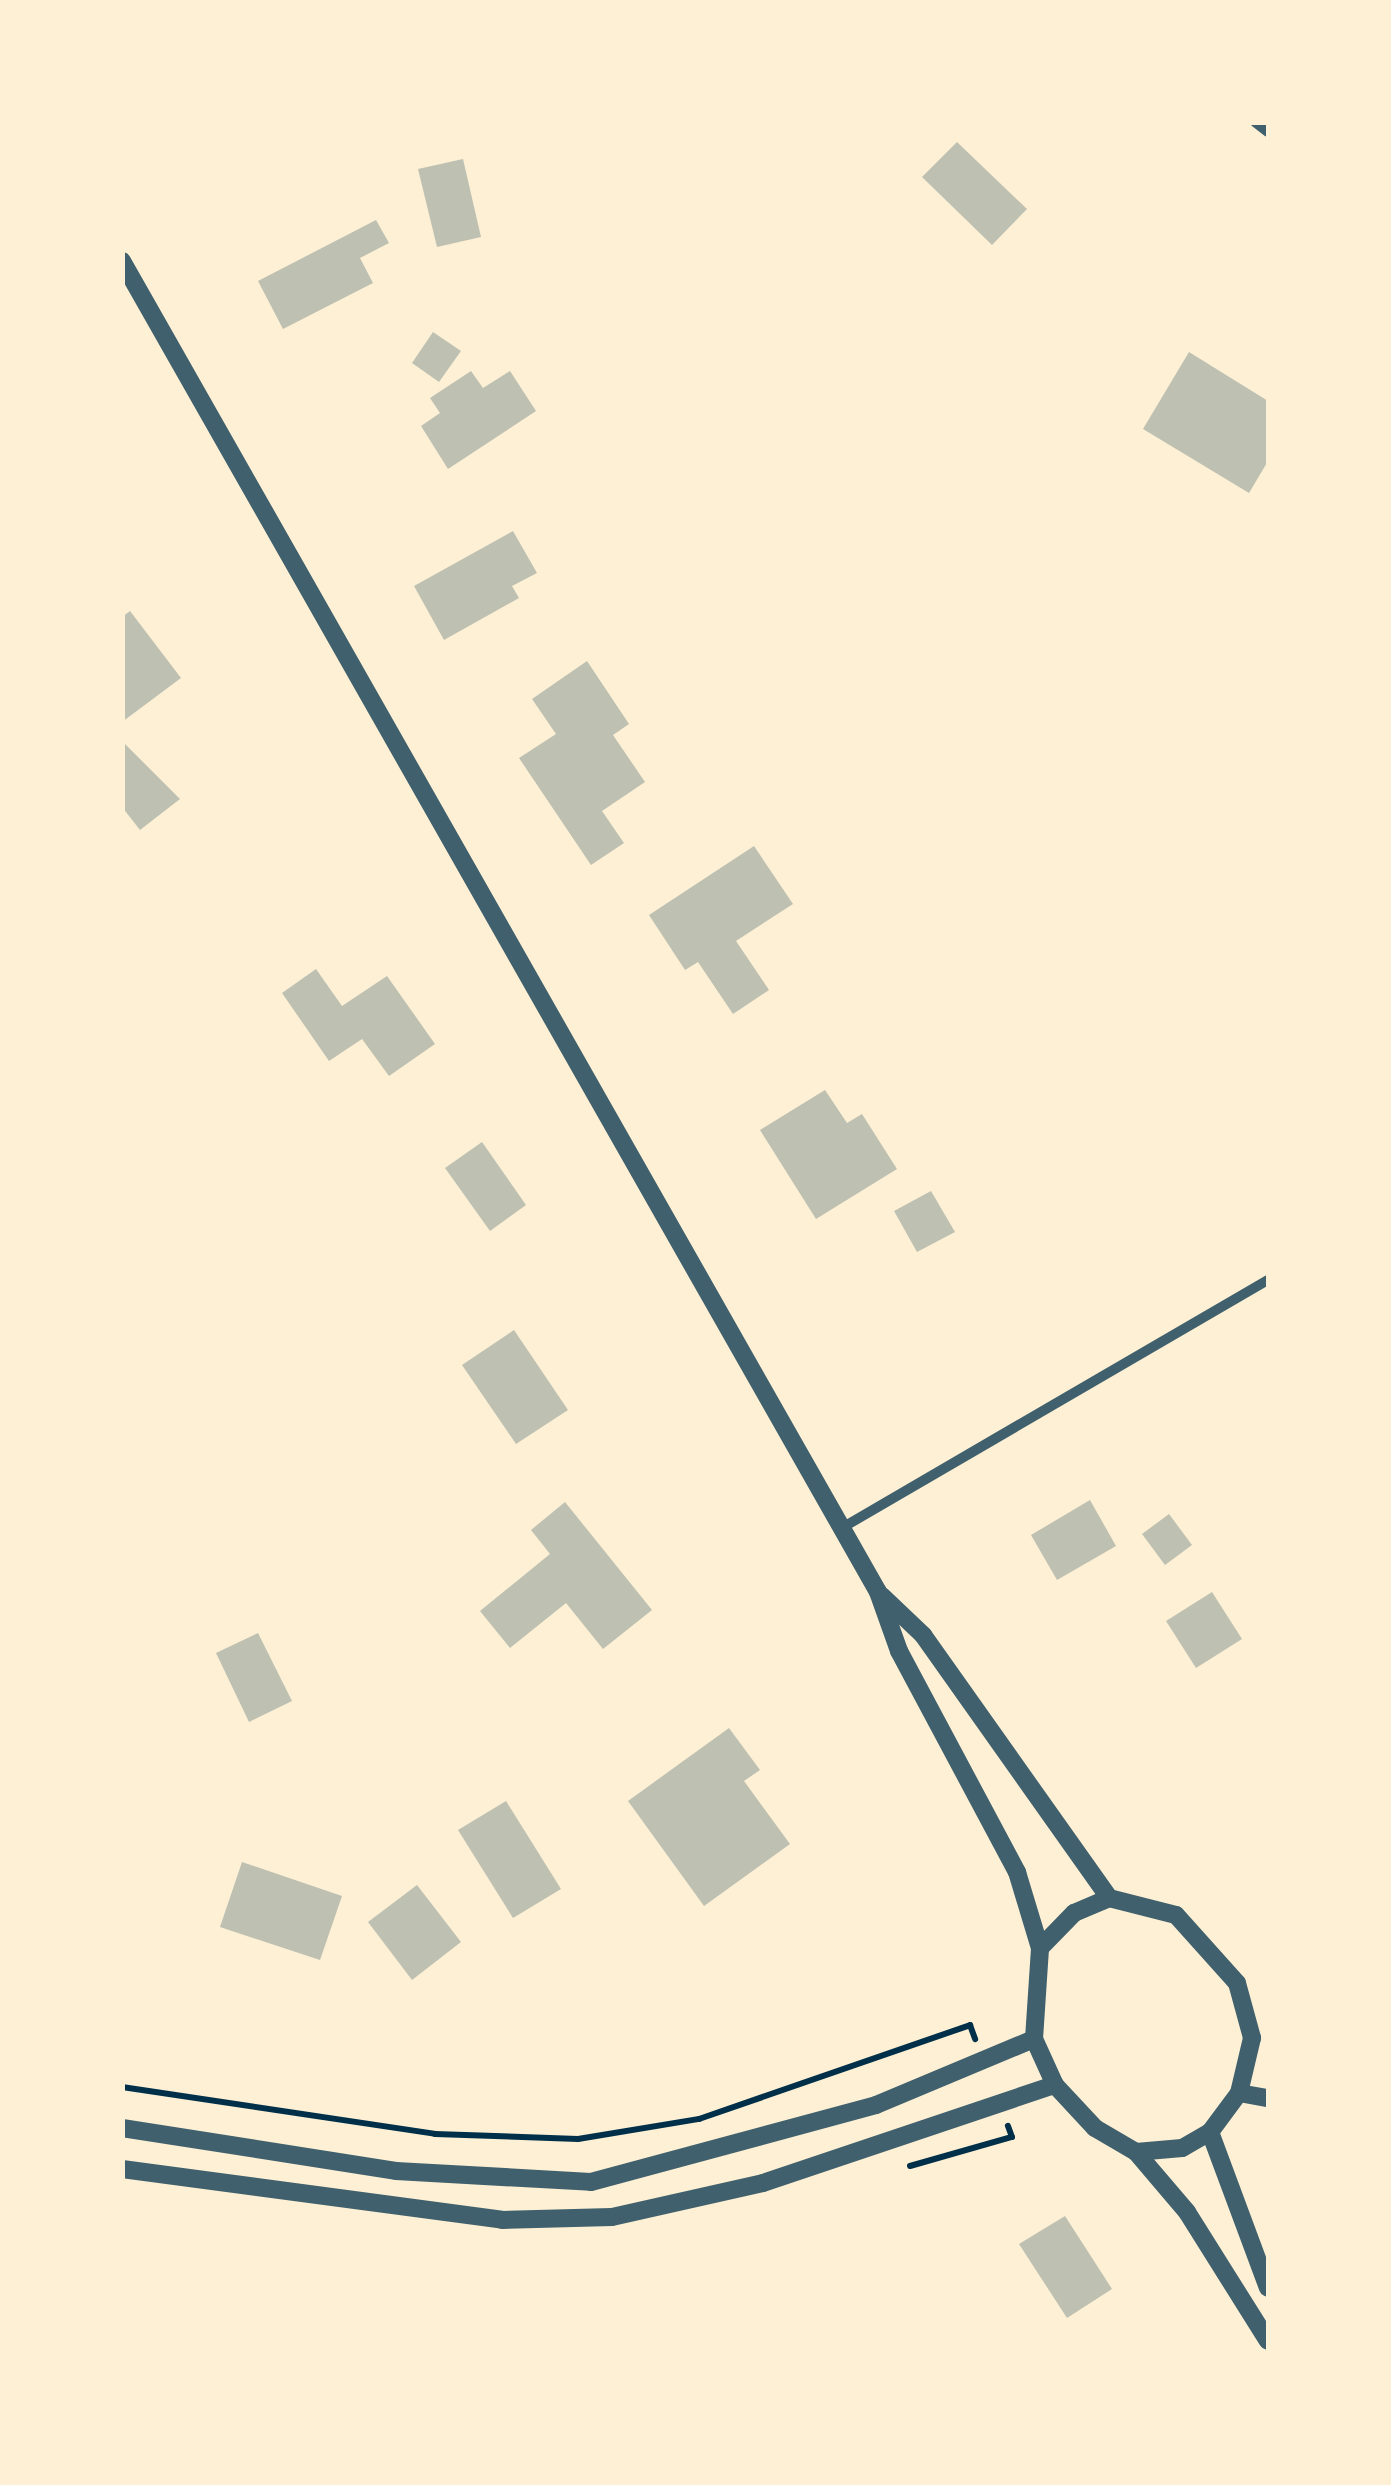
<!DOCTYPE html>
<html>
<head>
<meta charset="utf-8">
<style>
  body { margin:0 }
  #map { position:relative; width:1391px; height:2485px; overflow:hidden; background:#fdf0d5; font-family:Mulish,sans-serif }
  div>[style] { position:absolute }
  .building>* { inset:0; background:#bec0b2 }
  .path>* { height:6px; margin:-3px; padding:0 3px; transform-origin:3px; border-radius:3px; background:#003049 }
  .minor>* { height:10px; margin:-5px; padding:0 5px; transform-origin:5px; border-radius:5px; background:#3f606c }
  .tertiary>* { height:18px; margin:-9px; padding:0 9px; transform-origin:9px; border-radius:9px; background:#3f606c }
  span { translate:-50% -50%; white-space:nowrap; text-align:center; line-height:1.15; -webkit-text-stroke:9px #fdf0d5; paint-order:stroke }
  .frame { position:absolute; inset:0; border:125px solid #fdf0d5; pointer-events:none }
</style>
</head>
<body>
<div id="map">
  <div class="building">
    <div style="clip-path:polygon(957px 142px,1027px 209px,992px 245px,922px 177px)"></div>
    <div style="clip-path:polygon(463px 159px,481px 237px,437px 247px,418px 169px)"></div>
    <div style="clip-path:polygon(376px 220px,389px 243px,360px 258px,373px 283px,283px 329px,258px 281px)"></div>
    <div style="clip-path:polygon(433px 332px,461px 351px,439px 382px,412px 363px)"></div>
    <div style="clip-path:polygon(1189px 352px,1268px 401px,1268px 461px,1249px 493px,1143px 429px)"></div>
    <div style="clip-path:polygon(471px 371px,483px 388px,510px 371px,536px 411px,448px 469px,421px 426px,440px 413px,430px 398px)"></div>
    <div style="clip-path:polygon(513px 531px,537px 573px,512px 586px,519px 598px,444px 640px,414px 586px)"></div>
    <div style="clip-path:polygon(130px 611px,181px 678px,122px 722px,122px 617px)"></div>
    <div style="clip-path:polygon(587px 661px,629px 724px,613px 735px,645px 782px,602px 811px,624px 843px,591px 865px,519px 758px,556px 734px,532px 699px)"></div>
    <div style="clip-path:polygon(122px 741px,180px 799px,140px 830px,122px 807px)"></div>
    <div style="clip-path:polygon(754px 846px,793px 904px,736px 941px,769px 990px,733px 1014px,698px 962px,685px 970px,649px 915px)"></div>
    <div style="clip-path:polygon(316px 969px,342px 1006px,387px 976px,435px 1044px,389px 1076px,362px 1039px,329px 1061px,282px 993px)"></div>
    <div style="clip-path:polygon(825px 1090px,847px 1123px,862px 1114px,897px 1169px,816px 1219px,760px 1130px)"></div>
    <div style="clip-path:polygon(482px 1142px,526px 1205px,490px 1231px,445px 1168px)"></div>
    <div style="clip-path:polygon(931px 1191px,955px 1232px,917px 1252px,894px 1211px)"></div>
    <div style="clip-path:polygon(514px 1330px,568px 1410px,516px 1444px,462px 1365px)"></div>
    <div style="clip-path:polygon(1090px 1500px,1116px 1546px,1057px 1580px,1031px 1535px)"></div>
    <div style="clip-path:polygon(565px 1502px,652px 1610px,603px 1649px,566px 1603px,510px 1648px,480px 1611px,550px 1554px,531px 1530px)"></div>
    <div style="clip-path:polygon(1169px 1514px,1192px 1545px,1165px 1565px,1142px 1534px)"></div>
    <div style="clip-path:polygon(1212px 1592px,1242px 1639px,1196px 1668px,1166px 1621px)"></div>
    <div style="clip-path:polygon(258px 1633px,292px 1701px,249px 1722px,216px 1653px)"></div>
    <div style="clip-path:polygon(729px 1728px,760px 1770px,744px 1781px,790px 1844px,704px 1906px,628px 1801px)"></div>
    <div style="clip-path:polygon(506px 1801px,561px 1889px,513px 1918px,458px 1830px)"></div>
    <div style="clip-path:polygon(242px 1862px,342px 1896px,320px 1960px,220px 1927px)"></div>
    <div style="clip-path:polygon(417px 1885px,461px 1942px,412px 1980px,368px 1922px)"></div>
    <div style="clip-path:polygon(1065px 2216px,1112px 2289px,1067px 2318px,1019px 2244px)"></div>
  </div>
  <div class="path">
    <div style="left:122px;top:2087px;width:317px;rotate:8.5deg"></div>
    <div style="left:435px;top:2134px;width:143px;rotate:2deg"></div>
    <div style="left:578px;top:2139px;width:123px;rotate:-9.4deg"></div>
    <div style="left:699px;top:2119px;width:287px;rotate:-19.1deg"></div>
    <div style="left:970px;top:2025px;width:15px;rotate:70deg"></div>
    <div style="left:910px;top:2166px;width:106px;rotate:-15.9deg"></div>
    <div style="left:1012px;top:2137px;width:12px;rotate:-110deg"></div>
  </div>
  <div class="minor">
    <div style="left:1255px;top:122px;width:16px;rotate:38deg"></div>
    <div style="left:840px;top:1529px;width:495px;rotate:-30.2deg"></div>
  </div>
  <div class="tertiary">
    <div style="left:122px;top:261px;width:1531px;rotate:60.4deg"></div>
    <div style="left:878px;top:1592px;width:63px;rotate:70.4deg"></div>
    <div style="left:899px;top:1651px;width:251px;rotate:61.9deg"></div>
    <div style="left:1017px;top:1872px;width:79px;rotate:73.2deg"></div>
    <div style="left:882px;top:1596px;width:57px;rotate:43.6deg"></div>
    <div style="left:923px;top:1635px;width:322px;rotate:54.7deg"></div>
    <div style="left:1109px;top:1898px;width:69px;rotate:14.2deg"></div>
    <div style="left:1176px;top:1915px;width:91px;rotate:48.1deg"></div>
    <div style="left:1237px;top:1983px;width:57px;rotate:74.7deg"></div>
    <div style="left:1252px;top:2038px;width:57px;rotate:103.3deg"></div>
    <div style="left:1239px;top:2093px;width:49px;rotate:126.6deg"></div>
    <div style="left:1210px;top:2132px;width:32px;rotate:150deg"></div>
    <div style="left:1182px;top:2148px;width:46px;rotate:175deg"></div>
    <div style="left:1136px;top:2152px;width:48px;rotate:-149.7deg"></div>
    <div style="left:1095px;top:2128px;width:59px;rotate:-132.9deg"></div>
    <div style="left:1055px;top:2085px;width:51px;rotate:-114.5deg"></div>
    <div style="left:1034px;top:2039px;width:91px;rotate:-86.2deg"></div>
    <div style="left:1040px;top:1948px;width:49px;rotate:-45.8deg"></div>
    <div style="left:1074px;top:1913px;width:38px;rotate:-23deg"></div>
    <div style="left:1239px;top:2093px;width:29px;rotate:10deg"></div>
    <div style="left:122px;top:2128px;width:277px;rotate:8.9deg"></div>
    <div style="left:396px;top:2171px;width:195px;rotate:3.2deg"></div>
    <div style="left:591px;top:2182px;width:295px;rotate:-15.1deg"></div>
    <div style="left:876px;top:2105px;width:171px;rotate:-22.7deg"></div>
    <div style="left:1210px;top:2132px;width:166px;rotate:69.6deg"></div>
    <div style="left:1136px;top:2152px;width:79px;rotate:49.6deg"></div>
    <div style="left:1187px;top:2212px;width:152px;rotate:57.9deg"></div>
    <div style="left:122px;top:2169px;width:383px;rotate:7.6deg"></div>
    <div style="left:502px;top:2220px;width:110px;rotate:-1.6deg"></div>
    <div style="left:612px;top:2217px;width:155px;rotate:-12.7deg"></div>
    <div style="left:763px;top:2183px;width:308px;rotate:-18.6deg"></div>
  </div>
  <div class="frame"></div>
</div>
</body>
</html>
